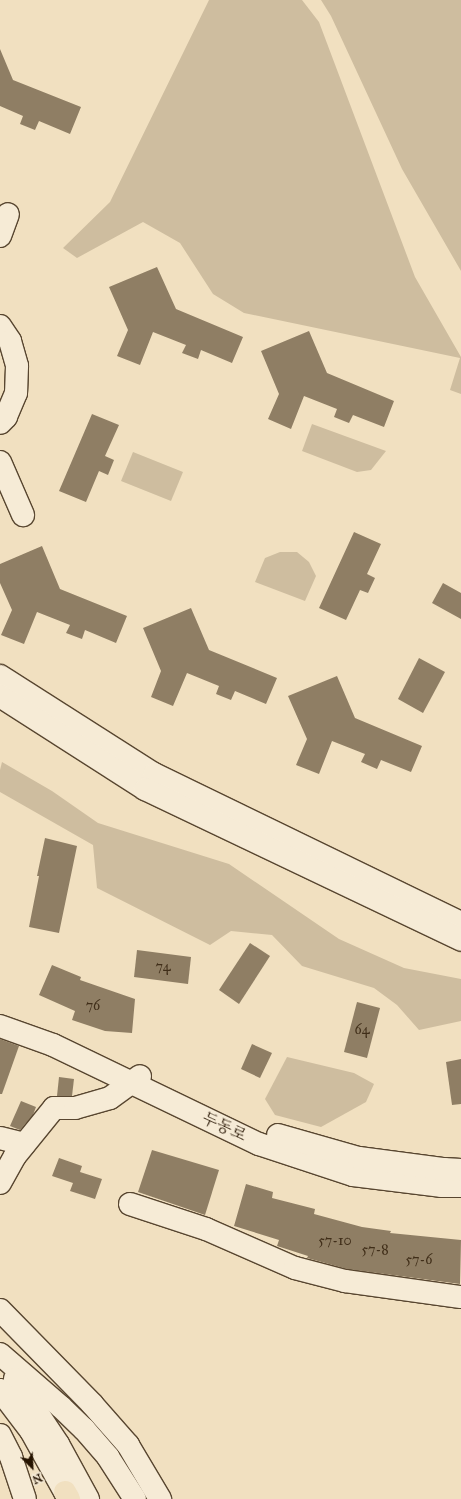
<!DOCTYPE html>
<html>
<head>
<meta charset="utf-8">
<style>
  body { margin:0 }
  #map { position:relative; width:461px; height:1499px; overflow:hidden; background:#f1e0c0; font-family:"IM FELL Great Primer","Noto Serif KR",serif }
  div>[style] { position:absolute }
  .green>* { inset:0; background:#cebd9f }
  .building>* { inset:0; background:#8f7e64 }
  .roads { filter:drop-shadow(1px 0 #584630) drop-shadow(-1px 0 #584630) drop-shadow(0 1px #584630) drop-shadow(0 -1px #584630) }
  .minor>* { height:22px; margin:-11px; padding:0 11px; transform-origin:11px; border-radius:11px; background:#f6ebd6 }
  .highway>* { height:22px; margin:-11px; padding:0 11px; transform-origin:11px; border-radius:11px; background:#f1e0c0 }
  span { translate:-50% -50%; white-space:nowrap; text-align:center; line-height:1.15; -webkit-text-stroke:3.5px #f6ebd6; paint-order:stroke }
  .number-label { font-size:14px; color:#402e19 }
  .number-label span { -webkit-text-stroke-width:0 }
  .street-label { font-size:16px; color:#251300 }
  .north { position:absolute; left:12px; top:1447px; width:40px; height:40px; -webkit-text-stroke:3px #f6ebd6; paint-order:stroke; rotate:156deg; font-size:11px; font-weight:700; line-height:16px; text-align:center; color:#251300 }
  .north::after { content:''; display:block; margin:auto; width:14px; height:18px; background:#251300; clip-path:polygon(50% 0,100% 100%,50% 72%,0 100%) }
</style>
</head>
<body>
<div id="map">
  <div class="green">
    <div style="clip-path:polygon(209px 0,302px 0,319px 22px,415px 277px,461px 357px,461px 394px,450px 390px,460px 358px,244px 313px,213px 294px,180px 243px,143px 222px,77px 258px,63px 248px,110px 202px)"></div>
    <div style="clip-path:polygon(321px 0,461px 0,461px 271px,402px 169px,331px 16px)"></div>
    <div style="clip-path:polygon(312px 424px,386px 451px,371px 470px,357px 472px,302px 451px)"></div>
    <div style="clip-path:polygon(133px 452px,183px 472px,171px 501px,121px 481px)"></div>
    <div style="clip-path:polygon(280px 552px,297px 552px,309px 562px,316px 576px,305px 601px,255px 582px,265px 558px)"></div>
    <div style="clip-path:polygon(2px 762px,52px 791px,98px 823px,229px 864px,339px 939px,404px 968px,461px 979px,461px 1021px,419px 1030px,397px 1005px,374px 988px,302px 966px,272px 935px,231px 931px,210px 945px,97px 888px,93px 845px,0 792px,0 770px)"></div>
    <div style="clip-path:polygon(287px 1057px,354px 1073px,374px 1084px,366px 1102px,321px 1127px,275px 1115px,265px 1099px)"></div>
  </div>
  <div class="building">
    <div style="clip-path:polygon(0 49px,13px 80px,81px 107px,70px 134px,39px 121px,35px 130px,20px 124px,23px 116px,0 106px)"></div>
    <div style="clip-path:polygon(157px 267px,176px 309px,243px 337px,232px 363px,201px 350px,198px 359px,182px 353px,186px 345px,153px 332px,140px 365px,117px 356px,128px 330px,109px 287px)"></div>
    <div style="clip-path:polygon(309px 331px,327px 373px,394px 401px,384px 427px,353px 415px,349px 423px,334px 417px,337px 409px,304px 396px,291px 429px,268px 419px,279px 394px,261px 351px)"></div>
    <div style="clip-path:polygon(92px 414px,119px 425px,105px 456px,114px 460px,108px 475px,99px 471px,86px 502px,59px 491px)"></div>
    <div style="clip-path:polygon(354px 532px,381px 544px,367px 574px,375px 578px,368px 593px,360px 590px,346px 620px,319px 608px)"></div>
    <div style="clip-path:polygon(42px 546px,60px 589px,127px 616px,116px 643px,85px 630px,82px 639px,66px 633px,70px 625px,37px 612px,24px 644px,1px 635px,12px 610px,0 583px,0 564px)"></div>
    <div style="clip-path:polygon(443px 583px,461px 593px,461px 619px,432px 603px)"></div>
    <div style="clip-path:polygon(191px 608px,209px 650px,277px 678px,266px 704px,235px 691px,231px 700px,216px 694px,219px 686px,187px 673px,173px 706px,151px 697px,161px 671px,143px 628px)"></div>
    <div style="clip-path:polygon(419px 658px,445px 672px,423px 713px,398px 699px)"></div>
    <div style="clip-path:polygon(337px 676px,355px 718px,422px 746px,411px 772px,381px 760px,377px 769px,361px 762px,365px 754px,332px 741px,319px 774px,296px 765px,307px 739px,288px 696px)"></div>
    <div style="clip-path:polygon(45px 838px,77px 846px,59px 933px,29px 927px,39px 876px,37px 876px)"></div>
    <div style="clip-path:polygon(250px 943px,270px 956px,239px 1004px,219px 990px)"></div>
    <div style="clip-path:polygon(137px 950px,191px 957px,188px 984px,134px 977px)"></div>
    <div style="clip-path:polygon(52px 965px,81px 977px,80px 980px,135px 999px,132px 1033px,105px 1031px,72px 1020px,75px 1011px,39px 995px)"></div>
    <div style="clip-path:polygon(357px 1002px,380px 1008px,367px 1058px,344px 1052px)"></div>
    <div style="clip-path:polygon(0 1039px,19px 1046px,2px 1094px,0 1094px)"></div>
    <div style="clip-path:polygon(252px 1044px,272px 1053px,260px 1078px,241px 1069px)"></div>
    <div style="clip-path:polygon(461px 1059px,461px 1104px,452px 1105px,446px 1062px)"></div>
    <div style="clip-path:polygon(59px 1077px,74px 1079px,72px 1096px,57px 1096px)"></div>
    <div style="clip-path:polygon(21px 1101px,36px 1107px,33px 1115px,20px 1130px,10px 1126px)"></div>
    <div style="clip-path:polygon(152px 1150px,219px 1170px,205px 1215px,138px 1192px)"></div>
    <div style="clip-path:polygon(59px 1158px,82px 1166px,80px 1172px,102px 1179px,95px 1199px,70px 1191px,73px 1183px,52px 1176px)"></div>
    <div style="clip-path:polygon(246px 1184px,273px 1192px,272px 1198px,315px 1209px,314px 1214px,362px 1227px,391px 1231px,390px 1233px,461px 1240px,460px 1284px,347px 1269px,307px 1258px,308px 1256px,277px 1246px,279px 1240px,234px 1226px)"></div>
  </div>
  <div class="roads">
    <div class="minor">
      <div style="left:0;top:236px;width:23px;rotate:-70deg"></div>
      <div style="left:0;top:326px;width:18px;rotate:56deg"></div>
      <div style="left:10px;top:341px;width:26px;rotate:74deg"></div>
      <div style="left:17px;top:366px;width:27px;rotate:92deg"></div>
      <div style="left:16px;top:393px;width:26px;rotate:113deg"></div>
      <div style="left:6px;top:417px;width:8px;rotate:135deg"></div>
      <div style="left:0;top:462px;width:58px;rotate:66.5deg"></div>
      <div style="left:0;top:676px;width:183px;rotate:32.5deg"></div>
      <div style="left:154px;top:774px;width:341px;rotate:25.9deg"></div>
      <div style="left:0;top:696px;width:172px;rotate:32.7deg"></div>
      <div style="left:145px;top:789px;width:350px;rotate:25.5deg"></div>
      <div style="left:0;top:1026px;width:56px;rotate:19.7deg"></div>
      <div style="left:53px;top:1045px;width:229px;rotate:25.7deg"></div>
      <div style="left:259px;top:1144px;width:99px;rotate:18.3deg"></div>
      <div style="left:353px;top:1175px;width:90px;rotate:7deg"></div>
      <div style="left:442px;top:1186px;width:19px"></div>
      <div style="left:278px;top:1135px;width:84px;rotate:15.9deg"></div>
      <div style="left:359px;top:1158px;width:86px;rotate:7.4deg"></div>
      <div style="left:444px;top:1169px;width:17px;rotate:3deg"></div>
      <div style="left:0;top:1138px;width:25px;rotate:14deg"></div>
      <div style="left:0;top:1183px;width:31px;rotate:-61deg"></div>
      <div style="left:15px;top:1156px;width:62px;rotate:-50.9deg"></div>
      <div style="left:54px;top:1108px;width:21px"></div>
      <div style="left:75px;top:1108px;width:36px;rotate:-16deg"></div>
      <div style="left:110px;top:1098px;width:37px;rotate:-36deg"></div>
      <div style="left:130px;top:1204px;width:80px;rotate:18.2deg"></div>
      <div style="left:206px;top:1229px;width:97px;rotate:23.7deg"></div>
      <div style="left:295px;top:1268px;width:52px;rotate:14.6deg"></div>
      <div style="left:345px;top:1281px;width:117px;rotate:7.9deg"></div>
      <div style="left:0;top:1310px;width:132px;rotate:45.6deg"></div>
      <div style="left:92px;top:1404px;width:55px;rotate:48.7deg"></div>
      <div style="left:128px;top:1445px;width:63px;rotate:59.3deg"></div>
      <div style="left:0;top:1354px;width:81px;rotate:41deg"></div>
      <div style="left:61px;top:1407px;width:32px;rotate:44deg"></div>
      <div style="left:84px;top:1429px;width:37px;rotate:49deg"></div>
      <div style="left:108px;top:1457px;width:50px;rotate:57.3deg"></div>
      <div style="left:15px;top:1379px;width:78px;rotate:56.5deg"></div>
      <div style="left:58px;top:1444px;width:63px;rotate:61.4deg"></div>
      <div style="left:0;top:1390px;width:51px;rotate:52.9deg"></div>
      <div style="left:31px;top:1431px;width:70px;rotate:60.9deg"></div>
      <div style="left:0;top:1435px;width:25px;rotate:63deg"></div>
      <div style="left:11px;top:1457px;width:44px;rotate:71.6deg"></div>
    </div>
    <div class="highway">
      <div style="left:65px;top:1492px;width:8px;rotate:60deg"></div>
    </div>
  </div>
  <div class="number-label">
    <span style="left:163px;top:967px">74</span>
    <span style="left:93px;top:1006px">76</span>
    <span style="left:362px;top:1030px">64</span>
    <span style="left:335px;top:1241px">57-10</span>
    <span style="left:375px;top:1250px">57-8</span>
    <span style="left:419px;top:1260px">57-6</span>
  </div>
  <div class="street-label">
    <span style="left:224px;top:1127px;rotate:25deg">두동로</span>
  </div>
  <div class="north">N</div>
</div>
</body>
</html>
